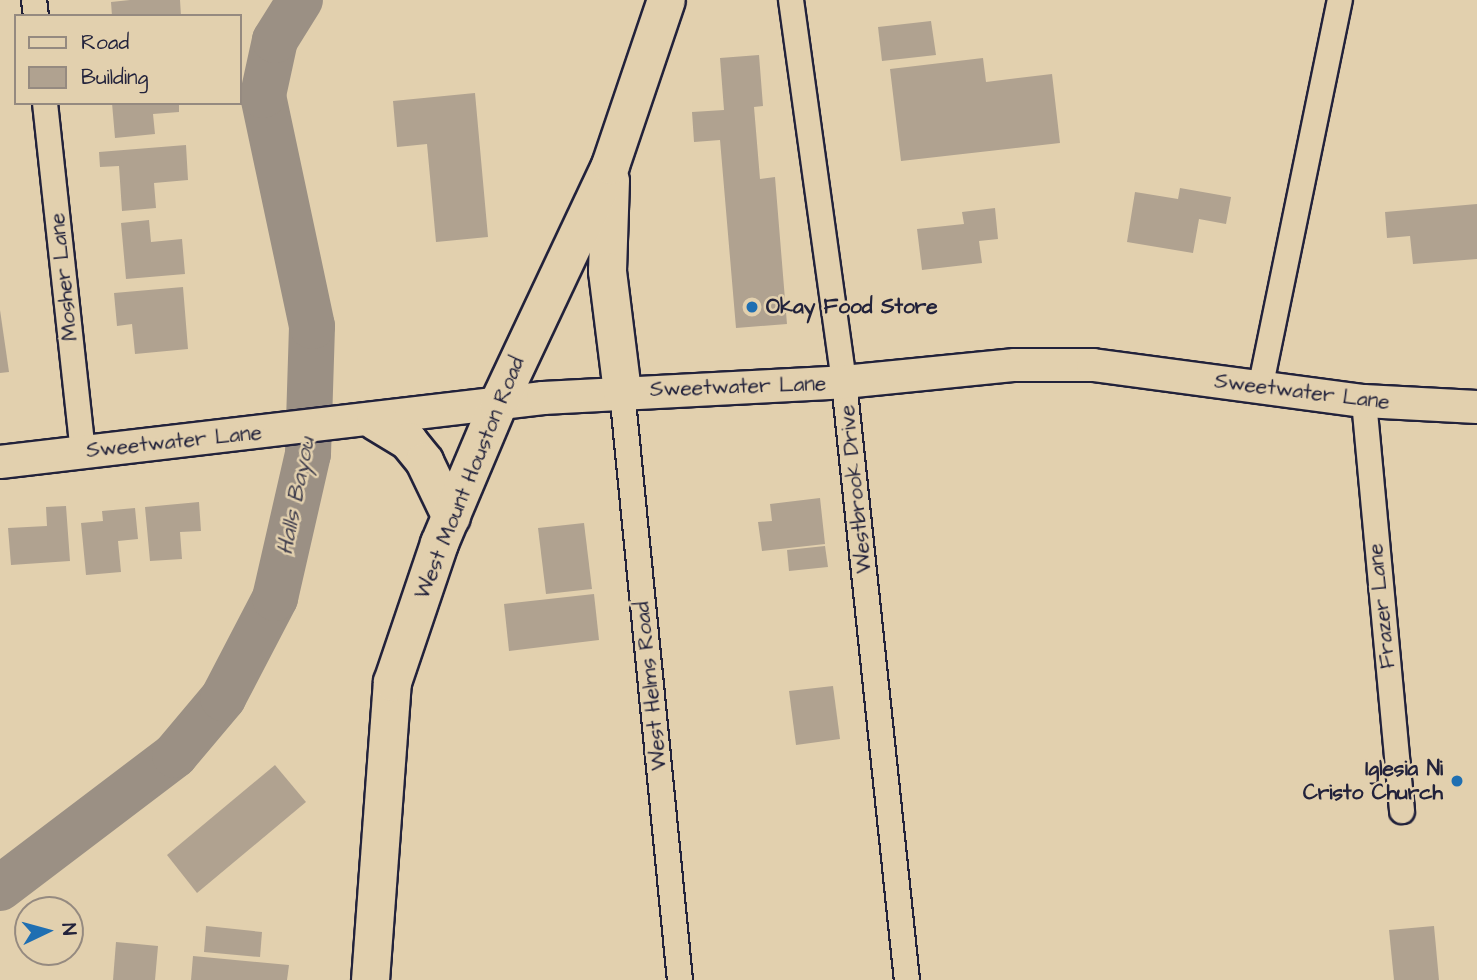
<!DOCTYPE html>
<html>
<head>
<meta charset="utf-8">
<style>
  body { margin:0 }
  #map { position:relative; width:1477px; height:980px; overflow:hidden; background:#e2d0ae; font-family:"Architects Daughter",sans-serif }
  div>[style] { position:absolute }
  .river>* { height:46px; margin:-23px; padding:0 23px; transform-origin:23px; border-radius:23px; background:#9b9084 }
  .building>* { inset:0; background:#b0a290 }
  .roads { filter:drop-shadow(2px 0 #22223b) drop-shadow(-2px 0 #22223b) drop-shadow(0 2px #22223b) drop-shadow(0 -2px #22223b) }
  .minor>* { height:24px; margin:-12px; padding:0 12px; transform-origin:12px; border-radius:12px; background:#e2d0ae }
  .tertiary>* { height:32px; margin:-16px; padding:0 16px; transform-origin:16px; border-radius:16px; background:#e2d0ae }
  .secondary>* { height:37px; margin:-18.5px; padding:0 18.5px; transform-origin:18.5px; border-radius:18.5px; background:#e2d0ae }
  .dots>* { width:19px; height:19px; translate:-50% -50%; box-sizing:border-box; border:4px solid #e2d0ae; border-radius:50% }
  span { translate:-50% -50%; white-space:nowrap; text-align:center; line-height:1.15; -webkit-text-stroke:5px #e2d0ae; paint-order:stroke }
  .street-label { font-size:21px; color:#22223b }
  .poi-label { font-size:21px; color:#22223b; font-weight:700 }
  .left { translate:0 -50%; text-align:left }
  .right { translate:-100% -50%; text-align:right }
  .water-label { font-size:23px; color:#403e4d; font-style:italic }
  .legend { position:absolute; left:14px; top:14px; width:228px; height:91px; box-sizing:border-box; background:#e2d0ae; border:2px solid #958a80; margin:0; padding:9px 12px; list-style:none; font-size:21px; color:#22223b }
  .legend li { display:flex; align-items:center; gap:14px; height:35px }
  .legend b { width:35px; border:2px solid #958a80 }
  .north { position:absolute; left:14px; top:896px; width:70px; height:70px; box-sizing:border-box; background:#e2d0ae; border:2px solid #958a80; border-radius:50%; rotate:85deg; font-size:19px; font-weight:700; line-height:28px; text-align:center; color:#22223b }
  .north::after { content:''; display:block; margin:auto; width:24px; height:32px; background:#1f6fb2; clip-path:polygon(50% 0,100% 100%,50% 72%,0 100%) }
</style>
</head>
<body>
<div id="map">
  <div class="river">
    <div style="left:0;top:888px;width:220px;rotate:-37.2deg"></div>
    <div style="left:175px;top:755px;width:75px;rotate:-49.9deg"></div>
    <div style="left:223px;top:698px;width:113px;rotate:-62.5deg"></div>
    <div style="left:275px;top:598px;width:148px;rotate:-77.1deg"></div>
    <div style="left:308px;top:454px;width:128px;rotate:-88.2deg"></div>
    <div style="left:312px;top:326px;width:236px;rotate:-102deg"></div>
    <div style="left:263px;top:95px;width:56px;rotate:-77.7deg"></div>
    <div style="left:275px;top:40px;width:47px;rotate:-58deg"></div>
  </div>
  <div class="building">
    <div style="clip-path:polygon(130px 0,180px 0,181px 16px,112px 16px,111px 2px)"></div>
    <div style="clip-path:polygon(931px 21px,936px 55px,882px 61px,878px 27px)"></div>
    <div style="clip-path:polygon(759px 55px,763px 106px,754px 107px,760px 179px,775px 177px,787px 324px,736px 328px,720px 140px,694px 142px,692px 112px,724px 110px,720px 58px)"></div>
    <div style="clip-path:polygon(983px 58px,986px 82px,1052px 74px,1060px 143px,901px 161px,890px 69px)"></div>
    <div style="clip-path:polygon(475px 93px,488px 237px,436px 242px,427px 144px,397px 147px,393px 101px)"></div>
    <div style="clip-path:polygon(112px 103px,179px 103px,179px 112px,153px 114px,155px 134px,115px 138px)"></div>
    <div style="clip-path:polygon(186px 145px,188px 180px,154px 183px,156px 208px,122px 211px,119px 166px,100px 167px,99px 152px)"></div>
    <div style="clip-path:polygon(1180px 188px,1231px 197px,1226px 224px,1199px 219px,1193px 253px,1127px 242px,1135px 192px,1178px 199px)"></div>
    <div style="clip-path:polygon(1477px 204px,1477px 259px,1413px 264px,1410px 236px,1387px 238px,1385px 212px)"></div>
    <div style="clip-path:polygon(995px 208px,998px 239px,979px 241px,982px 263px,922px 270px,917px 229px,964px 224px,962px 212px)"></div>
    <div style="clip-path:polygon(149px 220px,151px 242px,182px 239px,185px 274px,126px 279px,121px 223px)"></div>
    <div style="clip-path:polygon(183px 287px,188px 349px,135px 354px,132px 324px,117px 326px,114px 293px)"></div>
    <div style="clip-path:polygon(0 310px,9px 372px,0 373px)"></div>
    <div style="clip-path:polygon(820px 498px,825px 544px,762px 551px,758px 522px,772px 521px,770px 504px)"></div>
    <div style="clip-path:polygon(199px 502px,201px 531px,180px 532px,182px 559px,150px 561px,145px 507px)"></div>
    <div style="clip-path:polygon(66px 506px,70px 561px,11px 565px,8px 528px,47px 526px,46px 507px)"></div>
    <div style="clip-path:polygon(135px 508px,138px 539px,118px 541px,121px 572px,86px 575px,81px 523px,103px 521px,102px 511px)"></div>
    <div style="clip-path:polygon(584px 523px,592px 589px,546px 594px,538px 528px)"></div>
    <div style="clip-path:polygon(825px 546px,828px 567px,789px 571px,787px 550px)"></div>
    <div style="clip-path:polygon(594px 594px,599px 640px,509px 651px,504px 604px)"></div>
    <div style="clip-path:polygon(833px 686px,840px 739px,796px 745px,789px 691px)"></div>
    <div style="clip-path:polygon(275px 765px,306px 802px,197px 893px,167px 855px)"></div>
    <div style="clip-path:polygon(206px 926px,262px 932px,260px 957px,204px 952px)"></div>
    <div style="clip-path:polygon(1434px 926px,1439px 980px,1394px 980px,1389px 930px)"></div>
    <div style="clip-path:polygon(116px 942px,158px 946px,155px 980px,113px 980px)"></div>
    <div style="clip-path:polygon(193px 956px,289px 965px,287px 980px,191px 980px)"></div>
  </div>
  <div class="roads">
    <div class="minor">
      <div style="left:34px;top:0;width:16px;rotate:83deg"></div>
      <div style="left:791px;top:0;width:386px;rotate:82.1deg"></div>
      <div style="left:844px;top:382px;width:601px;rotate:83.99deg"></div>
      <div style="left:45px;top:103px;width:351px;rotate:83.8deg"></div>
      <div style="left:1260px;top:389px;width:397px;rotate:-78.4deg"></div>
      <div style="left:622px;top:391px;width:592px;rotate:84.38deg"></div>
      <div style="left:1364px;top:401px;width:412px;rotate:84.7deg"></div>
    </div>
    <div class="tertiary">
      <div style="left:0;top:462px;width:547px;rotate:-6.72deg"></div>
      <div style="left:543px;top:398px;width:301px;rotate:-3deg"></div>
      <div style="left:844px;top:382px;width:172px;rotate:-5.7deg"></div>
      <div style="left:1015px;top:365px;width:78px"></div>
      <div style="left:1093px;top:365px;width:273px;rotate:7.6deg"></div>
      <div style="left:1364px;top:401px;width:113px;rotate:3deg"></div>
    </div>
    <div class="secondary">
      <div style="left:610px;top:180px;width:91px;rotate:91.9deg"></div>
      <div style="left:607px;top:271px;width:121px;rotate:82.9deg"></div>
      <div style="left:375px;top:421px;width:39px;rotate:31deg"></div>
      <div style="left:408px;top:441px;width:26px;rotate:51deg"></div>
      <div style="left:424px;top:461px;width:62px;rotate:64.3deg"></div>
      <div style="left:370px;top:980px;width:299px;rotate:-85.8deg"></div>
      <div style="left:392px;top:682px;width:147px;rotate:-71.3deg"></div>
      <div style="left:439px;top:543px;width:152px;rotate:-67.1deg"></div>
      <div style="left:498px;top:403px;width:263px;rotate:-64.8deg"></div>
      <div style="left:610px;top:165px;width:174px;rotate:-71.3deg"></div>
    </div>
  </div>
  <div class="dots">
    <div style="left:752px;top:307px;background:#1f6fb2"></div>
    <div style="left:1457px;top:781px;background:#1f6fb2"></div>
  </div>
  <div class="street-label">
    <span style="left:64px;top:277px;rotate:-96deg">Mosher Lane</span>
    <span style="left:738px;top:387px;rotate:-2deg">Sweetwater Lane</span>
    <span style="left:1302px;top:392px;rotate:7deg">Sweetwater Lane</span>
    <span style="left:174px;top:442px;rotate:-6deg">Sweetwater Lane</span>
    <span style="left:470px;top:478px;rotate:-68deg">West Mount Houston Road</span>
    <span style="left:856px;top:489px;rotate:-96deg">Westbrook Drive</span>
    <span style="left:1382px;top:606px;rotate:-96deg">Frazer Lane</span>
    <span style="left:651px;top:686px;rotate:-96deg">West Helms Road</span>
  </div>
  <div class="poi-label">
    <span class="left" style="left:766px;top:307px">Okay Food Store</span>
    <span class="right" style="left:1443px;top:781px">Iglesia Ni<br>Cristo Church</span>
  </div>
  <div class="water-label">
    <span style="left:296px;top:496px;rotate:-79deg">Halls Bayou</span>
  </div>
  <ul class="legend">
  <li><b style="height:9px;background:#e2d0ae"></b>Road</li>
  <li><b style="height:19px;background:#b0a290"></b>Building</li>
  </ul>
  <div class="north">N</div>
</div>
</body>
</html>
